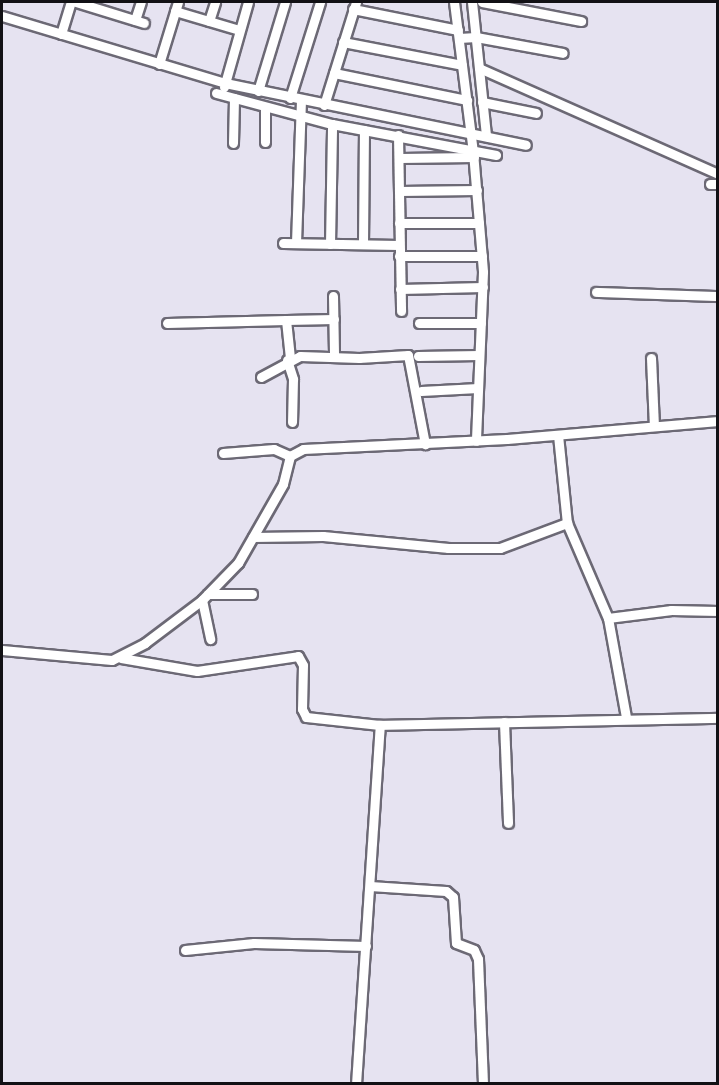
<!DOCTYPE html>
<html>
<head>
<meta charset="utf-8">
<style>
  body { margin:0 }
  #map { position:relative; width:719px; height:1085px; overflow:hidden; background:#e6e3f1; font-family:Rubik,sans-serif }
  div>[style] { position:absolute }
  .roads { filter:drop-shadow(2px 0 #6c6975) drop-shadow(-2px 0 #6c6975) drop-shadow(0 2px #6c6975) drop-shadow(0 -2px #6c6975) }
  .street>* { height:9px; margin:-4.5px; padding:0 4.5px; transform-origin:4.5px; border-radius:4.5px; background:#fff }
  span { translate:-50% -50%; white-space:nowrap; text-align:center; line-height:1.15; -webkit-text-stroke:6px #fff; paint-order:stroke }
  .frame { position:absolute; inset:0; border:3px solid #121115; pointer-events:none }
</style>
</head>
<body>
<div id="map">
  <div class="roads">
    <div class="street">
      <div style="left:76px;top:2px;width:71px;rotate:17.2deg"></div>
      <div style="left:454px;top:2px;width:151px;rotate:82.8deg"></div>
      <div style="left:473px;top:152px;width:120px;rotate:85.2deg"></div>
      <div style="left:483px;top:272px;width:169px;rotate:92.4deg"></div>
      <div style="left:472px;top:2px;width:135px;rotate:84deg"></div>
      <div style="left:482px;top:2px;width:101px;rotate:10.9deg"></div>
      <div style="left:353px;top:9px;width:107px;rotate:11.3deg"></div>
      <div style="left:175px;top:11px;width:67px;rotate:16.5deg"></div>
      <div style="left:2px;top:16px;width:233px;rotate:16.7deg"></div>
      <div style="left:225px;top:83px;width:307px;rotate:11.6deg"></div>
      <div style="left:135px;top:20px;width:19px;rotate:-72deg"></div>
      <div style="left:209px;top:21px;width:20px;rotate:-72deg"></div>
      <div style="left:61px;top:34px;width:34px;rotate:-73deg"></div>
      <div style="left:459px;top:38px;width:17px;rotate:-3deg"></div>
      <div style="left:476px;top:37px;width:88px;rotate:10.4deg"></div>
      <div style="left:343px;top:42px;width:121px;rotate:10.9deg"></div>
      <div style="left:159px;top:64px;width:65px;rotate:-73deg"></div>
      <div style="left:479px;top:68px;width:261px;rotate:23.9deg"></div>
      <div style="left:334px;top:73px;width:136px;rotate:11.5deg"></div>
      <div style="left:224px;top:87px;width:88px;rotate:-74.2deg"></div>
      <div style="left:258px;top:91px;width:93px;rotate:-73.1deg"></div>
      <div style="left:216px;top:93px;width:120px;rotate:15deg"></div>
      <div style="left:332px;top:124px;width:167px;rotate:10.7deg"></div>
      <div style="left:290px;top:98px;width:101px;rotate:-72.6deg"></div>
      <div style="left:482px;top:102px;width:55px;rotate:11.5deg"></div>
      <div style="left:324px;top:105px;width:108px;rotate:-72.7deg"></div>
      <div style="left:265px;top:107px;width:35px;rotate:90deg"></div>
      <div style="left:398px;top:135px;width:176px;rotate:89deg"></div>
      <div style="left:233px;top:143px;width:45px;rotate:-88.7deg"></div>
      <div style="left:400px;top:158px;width:74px;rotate:-0.8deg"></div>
      <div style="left:710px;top:184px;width:8px"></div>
      <div style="left:399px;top:191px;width:78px;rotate:-0.7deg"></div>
      <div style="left:399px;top:223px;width:80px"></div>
      <div style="left:283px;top:243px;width:116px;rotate:1deg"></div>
      <div style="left:296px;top:243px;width:143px;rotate:-88deg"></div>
      <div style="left:330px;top:244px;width:120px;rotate:-89deg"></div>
      <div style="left:363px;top:244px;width:114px;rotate:-89.5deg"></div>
      <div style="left:399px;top:256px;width:83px"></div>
      <div style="left:400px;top:289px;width:83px;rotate:-1.4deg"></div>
      <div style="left:596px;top:292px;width:122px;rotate:1.9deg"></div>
      <div style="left:333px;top:296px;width:60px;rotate:89deg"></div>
      <div style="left:286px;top:320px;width:48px;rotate:-1.2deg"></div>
      <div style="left:167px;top:323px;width:119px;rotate:-1.4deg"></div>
      <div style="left:286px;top:320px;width:39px;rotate:84deg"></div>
      <div style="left:419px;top:323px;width:62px"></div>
      <div style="left:418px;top:356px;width:61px;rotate:-0.9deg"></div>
      <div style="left:651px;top:358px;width:68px;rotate:87.5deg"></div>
      <div style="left:287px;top:360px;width:20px;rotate:72deg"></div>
      <div style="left:293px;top:379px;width:43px;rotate:91.3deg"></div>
      <div style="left:261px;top:377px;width:44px;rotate:-28.3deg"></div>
      <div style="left:300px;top:356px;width:59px;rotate:1.9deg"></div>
      <div style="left:359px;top:358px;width:49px;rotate:-3.5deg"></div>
      <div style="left:408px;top:355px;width:91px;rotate:79.2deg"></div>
      <div style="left:421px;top:391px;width:57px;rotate:-3deg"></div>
      <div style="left:558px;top:435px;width:88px;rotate:84.2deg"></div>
      <div style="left:567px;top:523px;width:103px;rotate:66.7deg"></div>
      <div style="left:608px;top:618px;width:64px;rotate:-7.2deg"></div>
      <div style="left:671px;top:610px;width:47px;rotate:1.2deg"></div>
      <div style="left:223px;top:453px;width:51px;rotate:-4.5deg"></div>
      <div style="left:274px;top:449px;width:17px;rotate:24deg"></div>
      <div style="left:253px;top:537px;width:70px;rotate:-0.8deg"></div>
      <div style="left:323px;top:536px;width:126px;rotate:5.5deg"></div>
      <div style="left:448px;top:548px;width:52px"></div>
      <div style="left:500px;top:548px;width:72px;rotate:-20.5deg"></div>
      <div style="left:208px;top:594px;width:44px"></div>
      <div style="left:202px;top:600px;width:40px;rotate:78deg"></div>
      <div style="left:608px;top:618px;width:101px;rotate:79.7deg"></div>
      <div style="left:2px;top:650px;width:110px;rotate:5.2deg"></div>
      <div style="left:112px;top:660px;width:37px;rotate:-27deg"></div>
      <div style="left:145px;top:643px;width:71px;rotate:-37deg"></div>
      <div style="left:202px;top:600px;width:52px;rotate:-45.8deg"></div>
      <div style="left:238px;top:563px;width:91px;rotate:-60.3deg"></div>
      <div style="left:283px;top:484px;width:29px;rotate:-76deg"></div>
      <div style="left:290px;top:456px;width:15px;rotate:-28deg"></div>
      <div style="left:303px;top:449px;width:204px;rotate:-2.8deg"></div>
      <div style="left:507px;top:439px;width:212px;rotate:-4.9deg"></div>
      <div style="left:121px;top:658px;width:77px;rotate:9.7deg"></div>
      <div style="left:197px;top:671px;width:102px;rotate:-8.4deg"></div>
      <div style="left:298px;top:656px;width:10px;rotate:61deg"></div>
      <div style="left:303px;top:665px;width:44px;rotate:91.3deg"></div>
      <div style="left:302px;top:709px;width:9px;rotate:63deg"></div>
      <div style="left:306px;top:717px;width:74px;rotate:6.2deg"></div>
      <div style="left:504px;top:722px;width:101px;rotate:87.7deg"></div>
      <div style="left:370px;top:886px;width:76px;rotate:3.8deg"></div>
      <div style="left:446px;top:891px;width:9px;rotate:41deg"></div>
      <div style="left:453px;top:897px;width:46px;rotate:86.3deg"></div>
      <div style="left:456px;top:943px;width:19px;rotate:21deg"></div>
      <div style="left:474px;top:950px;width:10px;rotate:66deg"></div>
      <div style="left:478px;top:959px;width:125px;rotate:87.7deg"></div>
      <div style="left:185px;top:950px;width:69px;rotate:-5.8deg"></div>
      <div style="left:254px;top:943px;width:112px;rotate:1.5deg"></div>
      <div style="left:356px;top:1084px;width:360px;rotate:-86.2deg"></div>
      <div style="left:380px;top:725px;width:338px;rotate:-1.2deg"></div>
    </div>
  </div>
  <div class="frame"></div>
</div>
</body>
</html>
